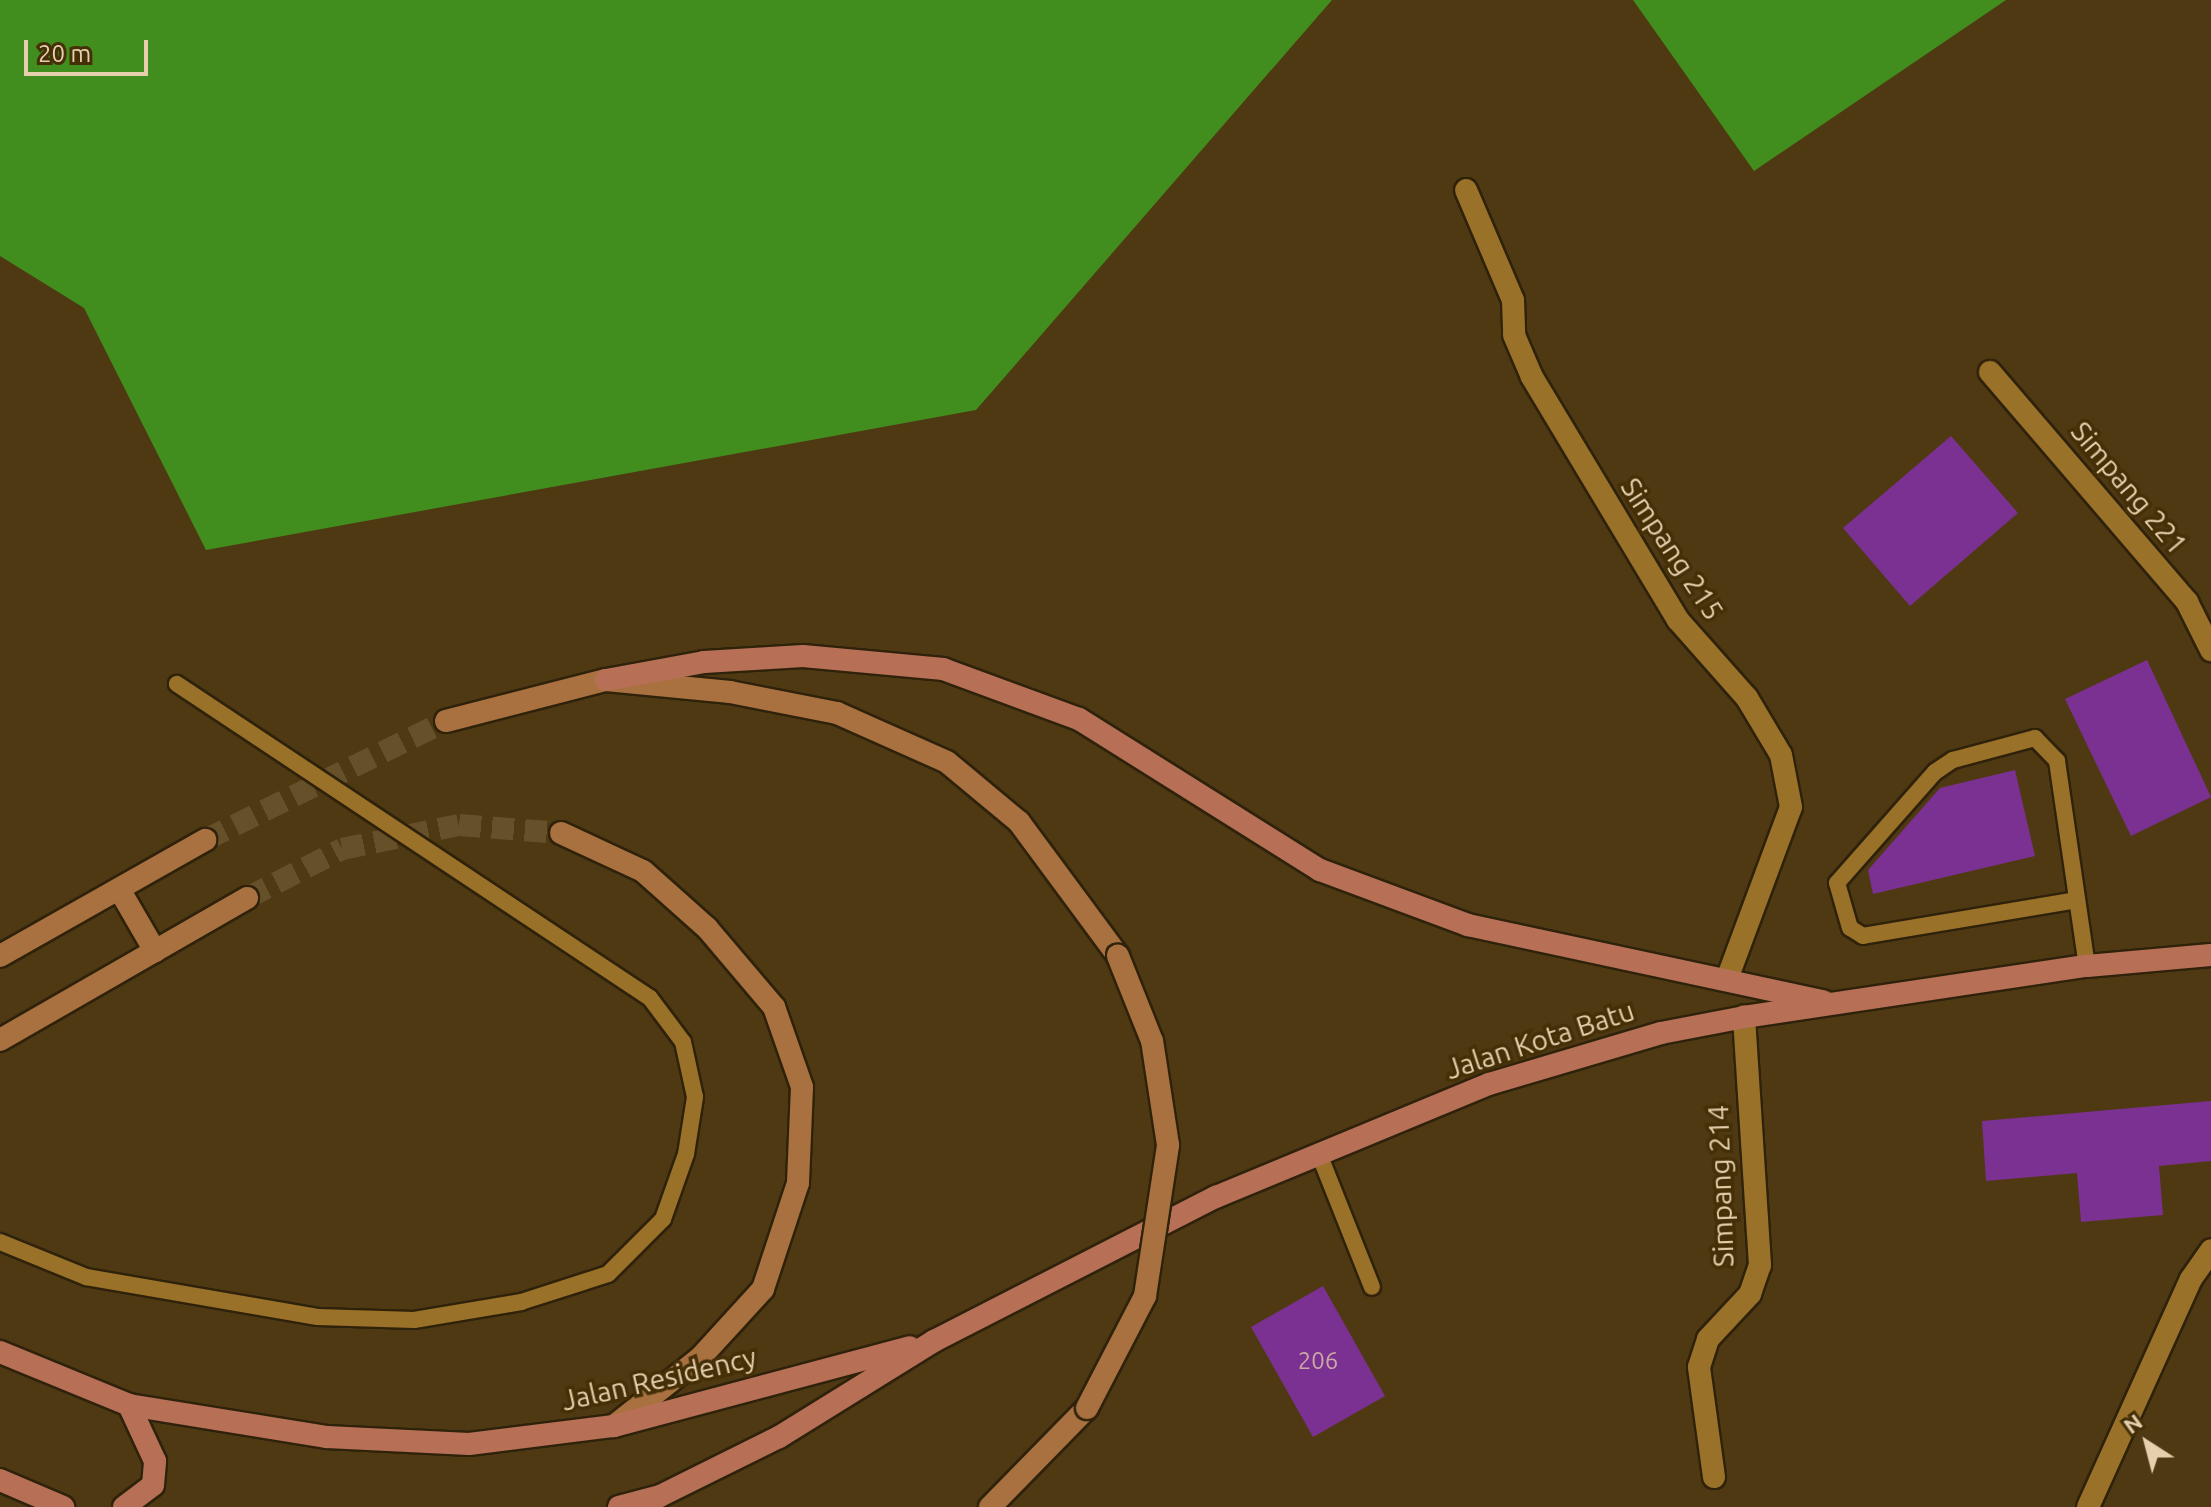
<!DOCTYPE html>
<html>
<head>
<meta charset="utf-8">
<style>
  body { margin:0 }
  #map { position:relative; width:2211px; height:1507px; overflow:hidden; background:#4f3913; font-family:Ubuntu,sans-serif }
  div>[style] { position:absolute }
  .forest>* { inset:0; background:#418d1d }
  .building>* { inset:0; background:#7b3191 }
  .secondary-tunnel>* { height:22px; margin-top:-11px; transform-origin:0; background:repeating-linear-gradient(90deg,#66502a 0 22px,transparent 0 33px) }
  .roads { filter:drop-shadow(2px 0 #2f220b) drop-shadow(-2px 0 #2f220b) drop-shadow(0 2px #2f220b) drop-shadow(0 -2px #2f220b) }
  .service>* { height:16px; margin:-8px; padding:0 8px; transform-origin:8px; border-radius:8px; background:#9a7128 }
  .minor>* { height:22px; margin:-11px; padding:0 11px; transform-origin:11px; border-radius:11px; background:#9a7128 }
  .secondary>* { height:22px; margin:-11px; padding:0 11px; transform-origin:11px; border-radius:11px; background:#a9713f }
  .primary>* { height:22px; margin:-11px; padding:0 11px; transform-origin:11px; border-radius:11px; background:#b77056 }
  .bridges { filter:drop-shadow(2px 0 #2f220b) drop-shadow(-2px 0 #2f220b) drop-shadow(0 2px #2f220b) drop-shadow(0 -2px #2f220b) }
  .secondary-bridge>* { height:22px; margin:-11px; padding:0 11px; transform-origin:11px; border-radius:11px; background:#a9713f }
  span { translate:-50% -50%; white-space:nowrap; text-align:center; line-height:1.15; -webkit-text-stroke:7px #442f07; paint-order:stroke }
  .number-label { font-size:24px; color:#caa8a6 }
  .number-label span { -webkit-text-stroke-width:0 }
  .street-label { font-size:28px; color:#e5cfad }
  .north { position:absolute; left:2107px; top:1403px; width:80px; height:80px; -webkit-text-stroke:6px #442f07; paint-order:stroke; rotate:324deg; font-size:22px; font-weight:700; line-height:32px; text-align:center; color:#e5cfad }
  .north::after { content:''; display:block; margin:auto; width:28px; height:36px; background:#e5cfad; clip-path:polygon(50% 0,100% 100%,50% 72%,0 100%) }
  .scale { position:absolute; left:24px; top:40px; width:124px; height:36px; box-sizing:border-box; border:4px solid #e5cfad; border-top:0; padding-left:10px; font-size:24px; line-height:28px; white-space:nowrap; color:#e5cfad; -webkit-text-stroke:6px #442f07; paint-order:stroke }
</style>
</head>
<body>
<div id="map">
  <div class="forest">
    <div style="clip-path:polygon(0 0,1332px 0,976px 410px,206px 550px,84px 308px,0 256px)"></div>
    <div style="clip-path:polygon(1633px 0,2006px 0,1754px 171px)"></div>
  </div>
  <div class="building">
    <div style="clip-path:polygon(1951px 436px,2018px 513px,1910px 606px,1843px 528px)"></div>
    <div style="clip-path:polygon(2147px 660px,2211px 797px,2131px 836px,2065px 699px)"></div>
    <div style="clip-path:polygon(2015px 770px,2035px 856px,1873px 894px,1868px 870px,1940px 788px)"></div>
    <div style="clip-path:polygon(2211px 1101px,2211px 1161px,2159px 1166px,2163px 1215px,2081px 1222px,2077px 1173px,1986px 1181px,1982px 1121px)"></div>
    <div style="clip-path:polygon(1323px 1286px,1385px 1396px,1313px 1437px,1251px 1327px)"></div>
  </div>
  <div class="secondary-tunnel">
    <div style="left:205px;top:840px;width:269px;rotate:-26.3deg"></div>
    <div style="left:247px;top:898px;width:107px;rotate:-27.3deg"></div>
    <div style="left:342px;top:849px;width:119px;rotate:-11.6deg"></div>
    <div style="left:459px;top:825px;width:102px;rotate:4.5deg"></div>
  </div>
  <div class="roads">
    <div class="service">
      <div style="left:2077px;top:900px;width:217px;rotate:170.5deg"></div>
      <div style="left:1863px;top:936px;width:15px;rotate:-148deg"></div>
      <div style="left:1850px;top:928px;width:47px;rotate:-106.1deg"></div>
      <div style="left:1837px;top:883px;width:148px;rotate:-48.6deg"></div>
      <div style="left:1935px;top:772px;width:22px;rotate:-34deg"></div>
      <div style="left:1953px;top:760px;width:85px;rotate:-15deg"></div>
      <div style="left:2035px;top:738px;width:32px;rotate:46deg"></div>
      <div style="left:2057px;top:761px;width:207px;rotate:81.7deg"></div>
      <div style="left:1319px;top:1154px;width:143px;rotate:68.3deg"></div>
      <div style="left:0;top:1242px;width:93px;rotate:22.1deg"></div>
      <div style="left:86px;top:1277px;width:235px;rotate:9.8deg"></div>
      <div style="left:318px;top:1317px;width:96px;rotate:1.8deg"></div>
      <div style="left:414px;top:1320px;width:109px;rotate:-9.5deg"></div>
      <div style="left:521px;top:1302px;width:91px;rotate:-17.8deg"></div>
      <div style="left:608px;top:1274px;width:78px;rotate:-45deg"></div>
      <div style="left:663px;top:1219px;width:69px;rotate:-70.5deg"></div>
      <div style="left:686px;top:1154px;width:58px;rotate:-81deg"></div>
      <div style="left:695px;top:1097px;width:56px;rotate:-102.3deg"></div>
      <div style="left:683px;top:1042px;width:55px;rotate:-126.9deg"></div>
      <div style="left:650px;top:998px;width:568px;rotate:-146.42deg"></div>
    </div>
    <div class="minor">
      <div style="left:1466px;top:190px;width:120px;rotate:66.9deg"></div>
      <div style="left:1513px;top:300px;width:35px;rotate:88deg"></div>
      <div style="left:1514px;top:335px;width:46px;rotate:66.8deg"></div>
      <div style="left:1532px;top:377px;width:283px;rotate:59deg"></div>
      <div style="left:1678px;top:620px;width:104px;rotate:48.5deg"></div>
      <div style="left:1747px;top:698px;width:66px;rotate:59.2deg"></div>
      <div style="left:1781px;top:755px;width:53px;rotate:79.1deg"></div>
      <div style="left:1791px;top:807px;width:184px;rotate:110.4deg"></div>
      <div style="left:1990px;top:372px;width:303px;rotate:49.4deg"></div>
      <div style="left:2187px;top:602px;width:54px;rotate:63.4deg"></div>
      <div style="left:1714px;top:1477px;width:111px;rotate:-97.8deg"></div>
      <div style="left:1699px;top:1367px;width:29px;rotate:-72deg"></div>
      <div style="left:1708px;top:1339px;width:62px;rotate:-47deg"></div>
      <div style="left:1750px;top:1294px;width:31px;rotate:-71deg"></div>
      <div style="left:1760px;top:1265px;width:249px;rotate:-93.7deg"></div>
      <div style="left:2088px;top:1507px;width:250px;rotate:-65.7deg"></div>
      <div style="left:2191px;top:1279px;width:35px;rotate:-55deg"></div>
    </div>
    <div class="secondary">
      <div style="left:446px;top:721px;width:165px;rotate:-14.4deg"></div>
      <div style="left:606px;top:680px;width:125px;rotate:5.5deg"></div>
      <div style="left:730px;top:692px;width:109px;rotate:11.1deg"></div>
      <div style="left:837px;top:713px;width:120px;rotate:24deg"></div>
      <div style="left:947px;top:762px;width:94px;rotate:39.8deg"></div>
      <div style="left:1019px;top:822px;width:167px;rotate:53.5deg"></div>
      <div style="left:561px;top:833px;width:90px;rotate:24.9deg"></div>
      <div style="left:643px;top:871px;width:86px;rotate:41.7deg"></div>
      <div style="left:707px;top:928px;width:104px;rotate:49.7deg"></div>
      <div style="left:774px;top:1007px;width:85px;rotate:70.7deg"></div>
      <div style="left:802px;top:1087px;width:96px;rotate:92.4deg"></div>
      <div style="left:798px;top:1183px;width:112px;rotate:108.3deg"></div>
      <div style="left:763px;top:1289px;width:93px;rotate:132.4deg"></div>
      <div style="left:700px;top:1358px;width:110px;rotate:141.7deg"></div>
      <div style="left:119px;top:889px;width:72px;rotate:59.9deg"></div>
      <div style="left:0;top:956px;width:236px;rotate:-29.5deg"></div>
      <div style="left:0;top:1040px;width:285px;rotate:-29.9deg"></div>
      <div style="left:990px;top:1507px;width:139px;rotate:-45.6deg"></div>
    </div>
    <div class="primary">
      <div style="left:606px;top:680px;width:100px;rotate:-10.4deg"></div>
      <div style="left:704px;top:662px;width:99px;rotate:-3.5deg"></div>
      <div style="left:803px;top:656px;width:141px;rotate:5.3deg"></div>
      <div style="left:943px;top:669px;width:145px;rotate:20.2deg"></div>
      <div style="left:1079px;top:719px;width:284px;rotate:32.1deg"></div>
      <div style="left:1320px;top:870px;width:158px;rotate:20.4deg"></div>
      <div style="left:1468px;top:925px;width:363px;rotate:12.1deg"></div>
      <div style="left:0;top:1352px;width:139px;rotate:22.3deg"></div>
      <div style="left:129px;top:1405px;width:201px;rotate:9.2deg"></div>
      <div style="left:327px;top:1437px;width:142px;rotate:2.8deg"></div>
      <div style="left:469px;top:1444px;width:146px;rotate:-7.1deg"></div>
      <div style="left:614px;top:1426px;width:306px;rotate:-14.9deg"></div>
      <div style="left:0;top:1480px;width:69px;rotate:23.2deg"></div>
      <div style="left:124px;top:1507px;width:36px;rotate:-37deg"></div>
      <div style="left:153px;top:1485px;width:24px;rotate:-85deg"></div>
      <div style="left:155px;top:1461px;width:62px;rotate:-114.9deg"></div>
      <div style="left:619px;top:1507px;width:42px;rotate:-15deg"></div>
      <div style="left:660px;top:1496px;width:133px;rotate:-26.4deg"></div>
      <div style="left:779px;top:1437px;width:182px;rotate:-31.8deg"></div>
      <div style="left:934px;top:1341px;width:317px;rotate:-27.1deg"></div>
      <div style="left:1216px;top:1197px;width:295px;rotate:-22.5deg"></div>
      <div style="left:1489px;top:1084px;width:179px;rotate:-16.5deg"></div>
      <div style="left:1661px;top:1033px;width:85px;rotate:-10.9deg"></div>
      <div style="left:1744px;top:1017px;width:347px;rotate:-8.5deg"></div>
      <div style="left:2087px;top:966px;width:124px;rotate:-5.1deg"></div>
    </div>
  </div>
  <div class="bridges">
    <div class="secondary-bridge">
      <div style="left:1087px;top:1408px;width:126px;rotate:-62.6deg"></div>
      <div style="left:1145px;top:1296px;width:153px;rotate:-81.3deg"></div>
      <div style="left:1168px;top:1145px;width:105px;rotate:-98.7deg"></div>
      <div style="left:1152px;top:1041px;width:92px;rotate:-111.8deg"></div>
    </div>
  </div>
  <div class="number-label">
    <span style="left:1318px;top:1361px">206</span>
  </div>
  <div class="street-label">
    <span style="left:2129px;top:488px;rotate:50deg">Simpang 221</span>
    <span style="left:1672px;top:549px;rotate:57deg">Simpang 215</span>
    <span style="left:1540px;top:1040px;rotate:-18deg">Jalan Kota Batu</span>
    <span style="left:1721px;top:1186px;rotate:-92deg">Simpang 214</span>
    <span style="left:659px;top:1379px;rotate:-13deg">Jalan Residency</span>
  </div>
  <div class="north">N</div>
  <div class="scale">20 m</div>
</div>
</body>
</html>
